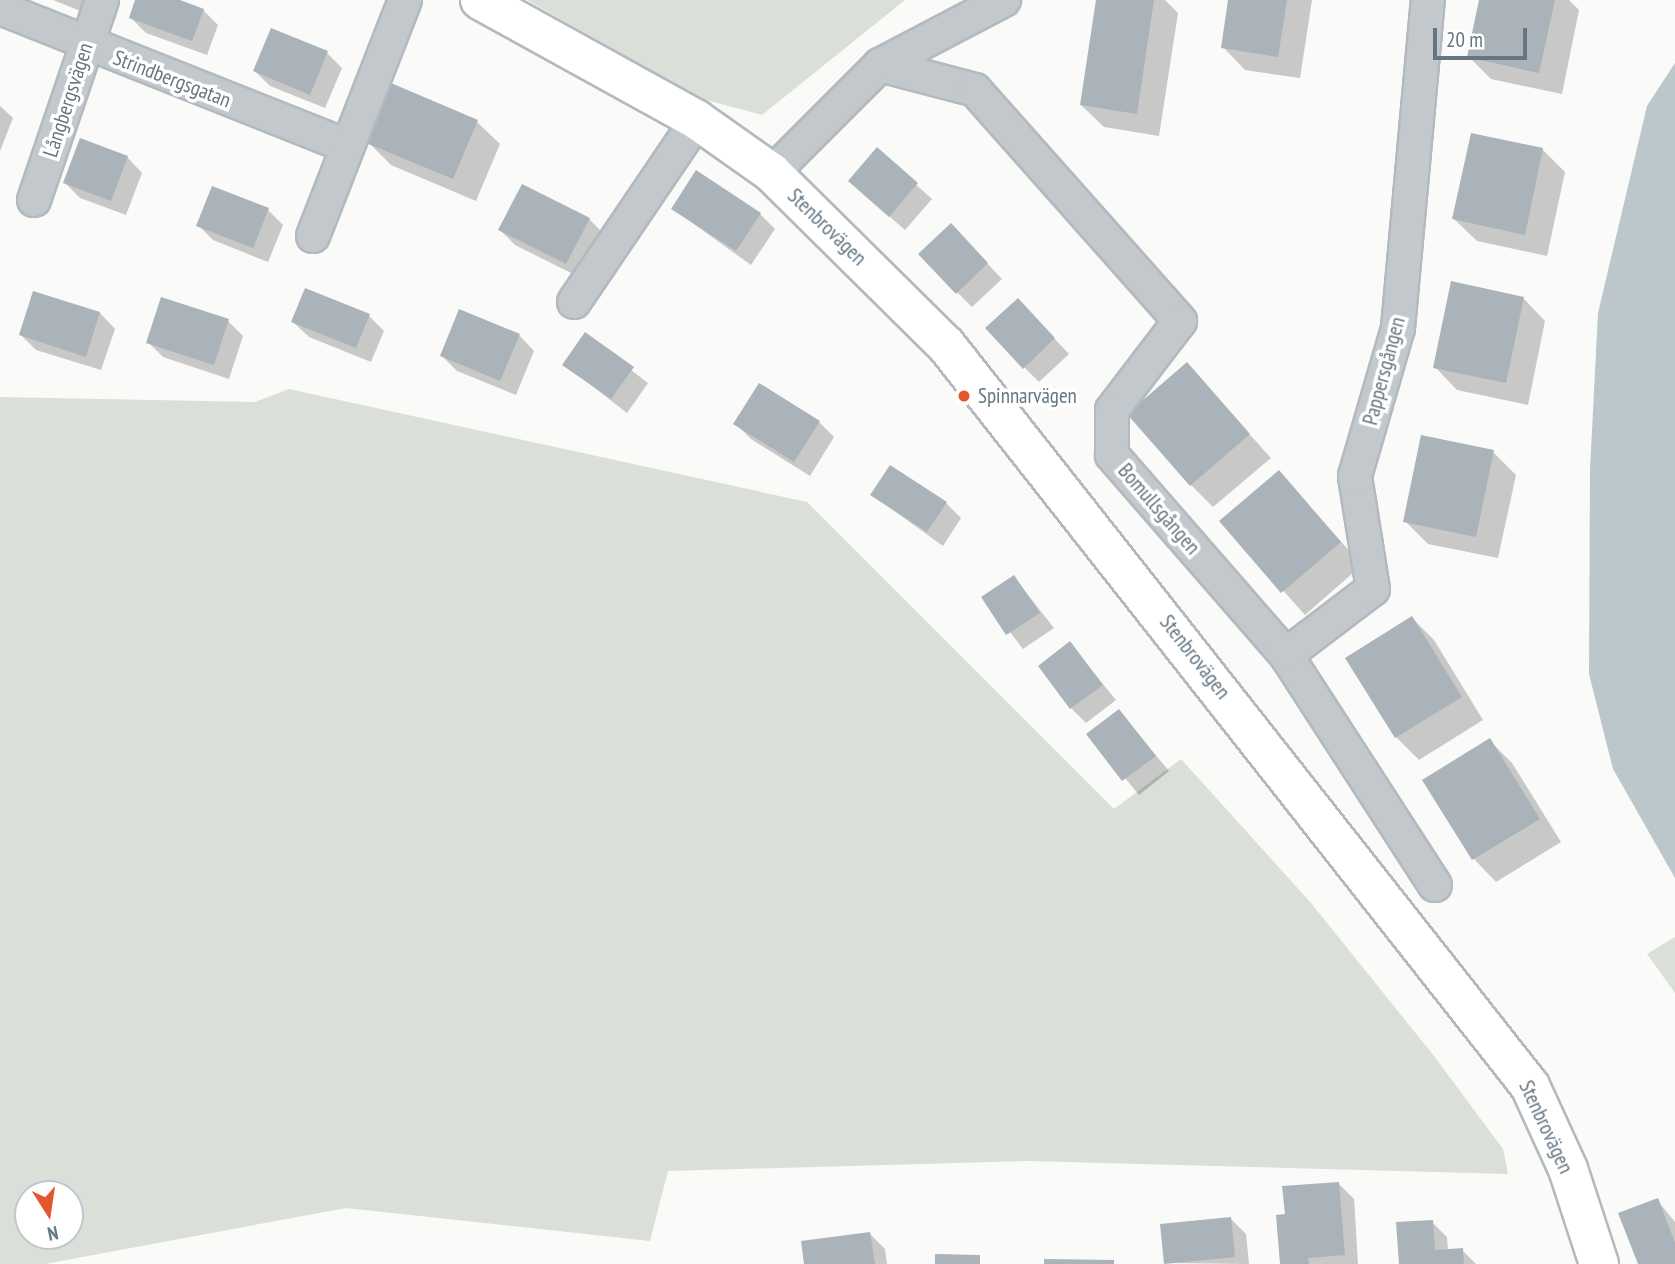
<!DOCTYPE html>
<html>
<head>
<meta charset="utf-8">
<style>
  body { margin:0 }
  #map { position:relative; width:1675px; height:1264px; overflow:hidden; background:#fafaf8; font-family:"PT Sans Narrow",sans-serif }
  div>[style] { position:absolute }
  .green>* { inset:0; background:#dadfd7 }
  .water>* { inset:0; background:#bbc7cb }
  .shadow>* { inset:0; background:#0003 }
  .building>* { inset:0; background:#aab3b9 }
  .roads { filter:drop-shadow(2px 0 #b3babf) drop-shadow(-2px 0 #b3babf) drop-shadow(0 2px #b3babf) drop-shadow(0 -2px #b3babf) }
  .street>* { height:32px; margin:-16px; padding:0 16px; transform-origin:16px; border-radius:16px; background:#c3c8cc }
  .secondary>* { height:38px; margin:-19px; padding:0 19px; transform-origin:19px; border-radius:19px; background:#fff }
  .dots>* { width:19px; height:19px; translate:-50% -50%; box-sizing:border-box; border:4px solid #fff; border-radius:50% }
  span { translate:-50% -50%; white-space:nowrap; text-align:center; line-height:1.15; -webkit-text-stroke:7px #fff; paint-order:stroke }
  .street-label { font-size:21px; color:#657683 }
  .poi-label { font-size:21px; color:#657683 }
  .left { translate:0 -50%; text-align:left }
  .north { position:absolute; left:14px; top:1180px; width:70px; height:70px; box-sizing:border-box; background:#fff; border:2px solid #c1c8cd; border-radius:50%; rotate:168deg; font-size:19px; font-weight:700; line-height:28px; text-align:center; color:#657683 }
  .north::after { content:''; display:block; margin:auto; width:24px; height:32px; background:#e4572e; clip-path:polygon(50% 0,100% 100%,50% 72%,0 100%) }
  .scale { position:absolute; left:1433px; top:28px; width:94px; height:32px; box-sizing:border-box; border:4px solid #657683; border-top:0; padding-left:9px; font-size:21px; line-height:24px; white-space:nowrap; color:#657683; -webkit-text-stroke:5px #fff; paint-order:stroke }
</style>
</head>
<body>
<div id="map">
  <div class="green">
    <div style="clip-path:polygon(527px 0,905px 0,762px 115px,699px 98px)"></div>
    <div style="clip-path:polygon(evenodd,289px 389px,807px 502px,1114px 809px,1181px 759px,1311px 903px,1434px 1056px,1503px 1149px,1508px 1174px,1029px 1161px,668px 1171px,650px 1241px,346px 1208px,45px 1264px,0 1264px,0 397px,255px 402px,289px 389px,28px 1194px,70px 1194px,70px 1236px,28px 1236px,28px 1194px)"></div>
    <div style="clip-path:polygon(1675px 937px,1675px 993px,1647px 954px)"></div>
  </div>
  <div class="water">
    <div style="clip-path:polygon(1675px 63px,1675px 878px,1613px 769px,1589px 674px,1590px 470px,1598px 313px,1647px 106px)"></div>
  </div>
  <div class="shadow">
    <div style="clip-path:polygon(53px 0,88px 0,83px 12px)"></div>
    <div style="clip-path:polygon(137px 0,175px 0,203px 10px,218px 25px,207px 55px,146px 33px,131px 18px)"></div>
    <div style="clip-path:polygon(1098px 0,1165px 0,1178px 13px,1159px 136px,1104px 127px,1081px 105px)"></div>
    <div style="clip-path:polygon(1230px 0,1312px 0,1300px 78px,1245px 70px,1223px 47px)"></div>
    <div style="clip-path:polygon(1481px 0,1569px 0,1579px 10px,1562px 94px,1491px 79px,1469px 57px)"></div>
    <div style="clip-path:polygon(327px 53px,342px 68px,325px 108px,270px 86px,255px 71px)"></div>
    <div style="clip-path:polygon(0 106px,13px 118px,0 151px)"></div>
    <div style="clip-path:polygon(477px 122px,500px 144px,476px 201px,391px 165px,368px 142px)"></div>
    <div style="clip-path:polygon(877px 150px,932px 199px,905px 230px,865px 195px)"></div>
    <div style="clip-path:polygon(1543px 150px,1565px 172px,1547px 256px,1477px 241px,1454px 219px)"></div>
    <div style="clip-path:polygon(127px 157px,142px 173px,126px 215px,80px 198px,65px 183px)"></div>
    <div style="clip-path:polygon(673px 209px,760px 214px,775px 229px,751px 265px)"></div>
    <div style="clip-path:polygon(268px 210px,283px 225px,268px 262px,213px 240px,198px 225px)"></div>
    <div style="clip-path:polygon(589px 219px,604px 234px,581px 278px,515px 245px,500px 230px)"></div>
    <div style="clip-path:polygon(965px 240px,1002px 279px,972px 307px,957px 292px)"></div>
    <div style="clip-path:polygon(34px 293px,100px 313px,115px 329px,101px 370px,36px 350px,21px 335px)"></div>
    <div style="clip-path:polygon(1523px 298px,1545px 321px,1528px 405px,1457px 390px,1435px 367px)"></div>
    <div style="clip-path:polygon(369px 316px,384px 331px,371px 362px,309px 337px,293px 322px)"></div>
    <div style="clip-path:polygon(1033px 316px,1069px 354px,1039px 382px,1024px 367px)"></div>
    <div style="clip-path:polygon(228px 321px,243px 336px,229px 379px,163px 357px,148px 342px)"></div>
    <div style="clip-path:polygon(519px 335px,534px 351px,516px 395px,457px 371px,442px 356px)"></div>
    <div style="clip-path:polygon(585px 335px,648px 383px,627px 413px,564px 364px)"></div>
    <div style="clip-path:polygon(1187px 365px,1271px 458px,1213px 507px,1191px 485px)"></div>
    <div style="clip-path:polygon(819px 422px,834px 437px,810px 476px,751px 439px,736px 424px)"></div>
    <div style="clip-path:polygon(1493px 452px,1516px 475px,1498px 558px,1428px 544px,1405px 521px)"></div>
    <div style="clip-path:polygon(1279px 472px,1362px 565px,1305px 615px,1221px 521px)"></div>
    <div style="clip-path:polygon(872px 495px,946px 503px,961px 518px,943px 546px)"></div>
    <div style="clip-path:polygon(1014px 577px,1054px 628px,1023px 649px,983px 597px)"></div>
    <div style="clip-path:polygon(1412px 618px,1434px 640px,1483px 720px,1419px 760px,1396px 737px)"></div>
    <div style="clip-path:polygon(1070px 644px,1116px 700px,1086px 723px,1071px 708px)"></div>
    <div style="clip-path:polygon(1119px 711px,1169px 771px,1139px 795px,1089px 734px)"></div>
    <div style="clip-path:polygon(1489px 740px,1512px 763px,1561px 842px,1496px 882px,1474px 859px,1425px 780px)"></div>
    <div style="clip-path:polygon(1339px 1184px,1354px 1199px,1358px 1264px,1282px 1264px,1287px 1216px)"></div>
    <div style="clip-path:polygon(1657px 1200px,1675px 1222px,1675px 1264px,1639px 1264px)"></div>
    <div style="clip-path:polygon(1231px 1219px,1246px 1234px,1249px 1264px,1165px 1263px)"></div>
    <div style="clip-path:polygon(1432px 1222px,1447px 1237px,1448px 1251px,1462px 1250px,1476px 1264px,1400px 1264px)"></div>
    <div style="clip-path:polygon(870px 1234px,885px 1249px,887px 1264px,805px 1264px)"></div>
  </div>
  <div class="building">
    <div style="clip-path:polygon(135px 0,180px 0,204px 9px,192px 41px,129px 18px)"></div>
    <div style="clip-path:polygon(1096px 0,1154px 0,1137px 114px,1080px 105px)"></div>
    <div style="clip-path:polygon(1228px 0,1287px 0,1278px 57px,1221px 48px)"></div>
    <div style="clip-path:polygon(1479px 0,1555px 0,1539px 73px,1467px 57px)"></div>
    <div style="clip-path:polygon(271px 28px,328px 51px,310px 95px,253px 71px)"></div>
    <div style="clip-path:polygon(391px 83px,478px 120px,453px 179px,366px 143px)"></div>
    <div style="clip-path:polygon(1471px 133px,1543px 148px,1525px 235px,1452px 219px)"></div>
    <div style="clip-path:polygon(80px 138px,128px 156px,111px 201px,63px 183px)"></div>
    <div style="clip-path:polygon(877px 147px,918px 183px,889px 217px,848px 181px)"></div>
    <div style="clip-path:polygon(696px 170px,761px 213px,736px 251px,671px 209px)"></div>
    <div style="clip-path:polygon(522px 184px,590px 218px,566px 264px,498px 230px)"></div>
    <div style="clip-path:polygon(212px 186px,269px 208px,253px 248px,196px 226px)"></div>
    <div style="clip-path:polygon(951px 223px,988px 263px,956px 294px,918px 254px)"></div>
    <div style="clip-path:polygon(1451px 281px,1524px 297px,1506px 383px,1433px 368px)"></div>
    <div style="clip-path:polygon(305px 288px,370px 314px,356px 348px,291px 322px)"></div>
    <div style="clip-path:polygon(33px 291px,100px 312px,86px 357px,19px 335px)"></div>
    <div style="clip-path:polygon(161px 297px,229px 319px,214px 365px,146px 343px)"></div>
    <div style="clip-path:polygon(1018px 298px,1055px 338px,1023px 369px,985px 328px)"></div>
    <div style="clip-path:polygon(459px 309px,520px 334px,500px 381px,440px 356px)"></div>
    <div style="clip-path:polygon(585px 332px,634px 367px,611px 399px,562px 365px)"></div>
    <div style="clip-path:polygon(1187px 362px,1250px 434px,1190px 486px,1127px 414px)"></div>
    <div style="clip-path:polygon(759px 383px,820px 421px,794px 462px,733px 424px)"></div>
    <div style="clip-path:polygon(1421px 435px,1494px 450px,1476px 537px,1403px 522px)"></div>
    <div style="clip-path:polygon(890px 465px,947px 502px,927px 532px,870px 495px)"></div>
    <div style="clip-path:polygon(1279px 470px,1341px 542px,1281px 593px,1219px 521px)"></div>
    <div style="clip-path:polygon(1014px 575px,1040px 613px,1006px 635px,981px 597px)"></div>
    <div style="clip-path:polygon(1412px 616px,1462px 697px,1395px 738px,1345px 658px)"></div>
    <div style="clip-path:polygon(1070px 641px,1103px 685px,1070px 709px,1038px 666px)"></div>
    <div style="clip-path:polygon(1119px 709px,1156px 756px,1122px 781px,1086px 734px)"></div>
    <div style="clip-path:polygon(1490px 738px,1540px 819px,1472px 860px,1422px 780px)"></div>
    <div style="clip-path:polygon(1339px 1182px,1345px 1255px,1308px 1258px,1309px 1264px,1280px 1264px,1276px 1215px,1285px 1214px,1282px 1186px)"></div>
    <div style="clip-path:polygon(1658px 1198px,1675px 1243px,1675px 1264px,1638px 1264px,1618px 1213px)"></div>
    <div style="clip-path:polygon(1231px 1217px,1235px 1257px,1164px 1264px,1160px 1224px)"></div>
    <div style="clip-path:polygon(1433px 1220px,1435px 1250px,1463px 1248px,1464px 1264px,1399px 1264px,1396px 1222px)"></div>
    <div style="clip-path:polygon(870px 1232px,875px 1264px,804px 1264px,801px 1241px)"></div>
    <div style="clip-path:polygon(935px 1254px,980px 1255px,980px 1264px,935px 1264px)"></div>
    <div style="clip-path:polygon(1044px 1259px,1114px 1260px,1114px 1264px,1044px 1264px)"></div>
  </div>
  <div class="roads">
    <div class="street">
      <div style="left:0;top:8px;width:373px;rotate:21.7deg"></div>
      <div style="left:880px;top:65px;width:98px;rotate:14.7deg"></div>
      <div style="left:975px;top:90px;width:309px;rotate:48.4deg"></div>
      <div style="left:1180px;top:321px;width:112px;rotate:127.4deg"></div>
      <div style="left:1112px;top:410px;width:45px;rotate:90deg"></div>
      <div style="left:1112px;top:455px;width:265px;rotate:49deg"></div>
      <div style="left:1286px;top:655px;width:274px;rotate:57.1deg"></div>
      <div style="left:772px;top:173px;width:153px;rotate:-45deg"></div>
      <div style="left:880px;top:65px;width:140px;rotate:-27.7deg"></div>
      <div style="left:34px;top:200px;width:211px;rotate:-71.2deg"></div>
      <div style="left:313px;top:236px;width:253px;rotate:-68.7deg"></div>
      <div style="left:574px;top:302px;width:220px;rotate:-55.9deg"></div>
      <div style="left:1286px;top:655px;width:109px;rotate:-37.2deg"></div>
      <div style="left:1373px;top:589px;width:114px;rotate:-99.1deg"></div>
      <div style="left:1355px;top:476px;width:154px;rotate:-73.8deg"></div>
      <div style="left:1398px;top:328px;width:329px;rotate:-84.8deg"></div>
    </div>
    <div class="secondary">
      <div style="left:480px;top:0;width:248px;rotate:28.9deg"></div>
      <div style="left:697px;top:120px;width:92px;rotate:35.2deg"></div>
      <div style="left:772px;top:173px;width:245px;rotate:44.7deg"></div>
      <div style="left:946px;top:345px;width:943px;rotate:51.76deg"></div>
      <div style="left:1530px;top:1086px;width:91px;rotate:65.4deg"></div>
      <div style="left:1568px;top:1169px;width:100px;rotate:71.9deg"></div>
    </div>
  </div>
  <div class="dots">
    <div style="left:964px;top:396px;background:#e4572e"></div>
  </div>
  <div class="street-label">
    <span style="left:172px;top:79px;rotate:21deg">Strindbergsgatan</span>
    <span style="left:68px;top:100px;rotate:-72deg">Långbergsvägen</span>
    <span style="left:827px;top:227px;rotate:44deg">Stenbrovägen</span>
    <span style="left:1384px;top:371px;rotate:-75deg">Pappersgången</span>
    <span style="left:1159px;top:509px;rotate:49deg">Bomullsgången</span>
    <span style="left:1195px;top:657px;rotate:52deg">Stenbrovägen</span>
    <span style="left:1546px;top:1127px;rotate:65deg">Stenbrovägen</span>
  </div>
  <div class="poi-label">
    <span class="left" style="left:978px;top:396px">Spinnarvägen</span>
  </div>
  <div class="north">N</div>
  <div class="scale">20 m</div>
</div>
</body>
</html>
